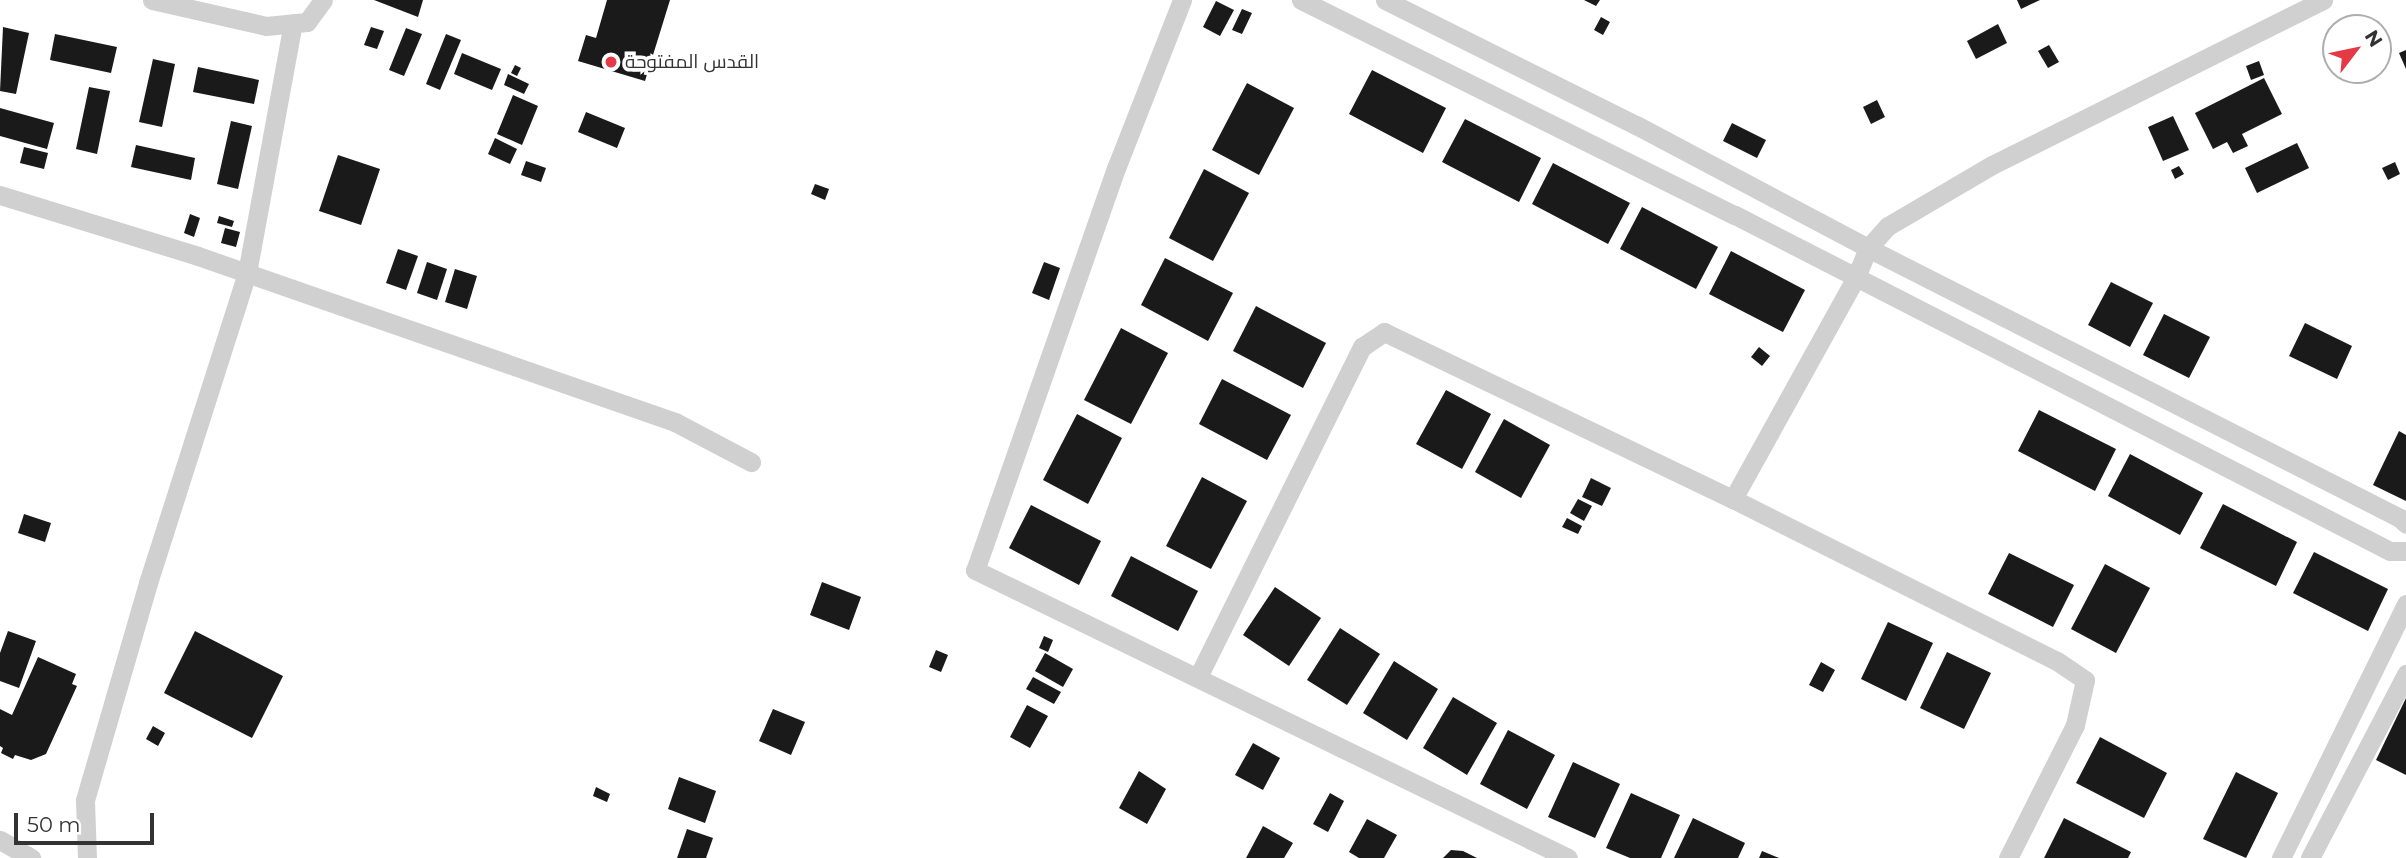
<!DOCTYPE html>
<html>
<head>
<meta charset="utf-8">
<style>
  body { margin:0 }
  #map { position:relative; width:2406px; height:858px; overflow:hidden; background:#fff; font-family:Montserrat,Cairo,sans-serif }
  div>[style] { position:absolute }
  .building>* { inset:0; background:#1a1a1a }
  .minor>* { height:19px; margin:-9.5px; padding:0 9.5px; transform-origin:9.5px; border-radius:9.5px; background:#d0d0d0 }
  .dots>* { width:19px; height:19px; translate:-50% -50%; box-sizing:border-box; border:4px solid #fff; border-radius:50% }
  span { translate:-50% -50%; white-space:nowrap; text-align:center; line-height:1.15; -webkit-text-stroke:7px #fff; paint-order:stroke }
  .poi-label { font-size:19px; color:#333 }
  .left { translate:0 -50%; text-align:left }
  .north { position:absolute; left:2322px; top:14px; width:70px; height:70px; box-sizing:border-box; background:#fff; border:2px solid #adadad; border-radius:50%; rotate:58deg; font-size:19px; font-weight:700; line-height:28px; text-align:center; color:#333 }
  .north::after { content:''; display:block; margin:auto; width:24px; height:32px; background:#e63946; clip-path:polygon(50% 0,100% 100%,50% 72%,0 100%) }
  .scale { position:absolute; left:14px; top:813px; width:140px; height:32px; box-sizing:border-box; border:4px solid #333; border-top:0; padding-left:9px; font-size:21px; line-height:24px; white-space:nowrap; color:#333; -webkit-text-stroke:5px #fff; paint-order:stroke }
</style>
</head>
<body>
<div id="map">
  <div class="building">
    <div style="clip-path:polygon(374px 0,423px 0,418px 17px)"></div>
    <div style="clip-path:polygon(607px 0,670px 0,645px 81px,578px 61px,586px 35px,596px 38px)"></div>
    <div style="clip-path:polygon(1584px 0,1600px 0,1596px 6px)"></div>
    <div style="clip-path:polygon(2017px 0,2040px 0,2021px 9px)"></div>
    <div style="clip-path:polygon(1216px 1px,1234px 10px,1220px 36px,1203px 27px)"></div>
    <div style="clip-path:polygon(1242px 9px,1252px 13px,1242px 34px,1232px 30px)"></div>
    <div style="clip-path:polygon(1601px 17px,1610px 22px,1603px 35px,1594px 30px)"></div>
    <div style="clip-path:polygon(1998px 24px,2007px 43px,1976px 59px,1967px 41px)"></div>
    <div style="clip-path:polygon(3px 27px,29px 33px,16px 94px,0 91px)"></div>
    <div style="clip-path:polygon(371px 27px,384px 31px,377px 49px,364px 45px)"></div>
    <div style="clip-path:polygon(406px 28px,422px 34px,404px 76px,389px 70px)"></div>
    <div style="clip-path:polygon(55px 34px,117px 47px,111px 73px,50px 60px)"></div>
    <div style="clip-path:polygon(446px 34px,461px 40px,440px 90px,426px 84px)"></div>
    <div style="clip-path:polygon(2049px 45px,2059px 62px,2048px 68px,2038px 51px)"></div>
    <div style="clip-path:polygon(2406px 50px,2406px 69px,2399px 53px)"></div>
    <div style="clip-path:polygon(462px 53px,501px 69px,492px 90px,454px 74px)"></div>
    <div style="clip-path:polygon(153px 59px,175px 64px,162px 127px,139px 122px)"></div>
    <div style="clip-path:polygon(2259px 61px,2264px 75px,2251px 80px,2246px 66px)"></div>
    <div style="clip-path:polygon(515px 65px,521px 68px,517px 76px,511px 73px)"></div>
    <div style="clip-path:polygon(198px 67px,259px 80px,254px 104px,193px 92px)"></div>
    <div style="clip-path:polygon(1372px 70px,1446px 108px,1423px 153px,1349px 114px)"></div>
    <div style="clip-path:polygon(508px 74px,529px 84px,524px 94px,504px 85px)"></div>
    <div style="clip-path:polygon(2264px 78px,2282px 114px,2242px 134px,2248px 146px,2233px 153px,2227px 142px,2213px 149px,2195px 113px)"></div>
    <div style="clip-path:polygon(1247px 83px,1294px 108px,1259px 175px,1212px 150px)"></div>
    <div style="clip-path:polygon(89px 87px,110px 91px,97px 154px,76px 149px)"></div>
    <div style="clip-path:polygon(513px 95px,538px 106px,522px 145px,497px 134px)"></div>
    <div style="clip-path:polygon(1877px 100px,1885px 117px,1871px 124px,1863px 107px)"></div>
    <div style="clip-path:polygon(0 108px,54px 123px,47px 149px,0 136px)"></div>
    <div style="clip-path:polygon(586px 112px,625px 128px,617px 148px,578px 132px)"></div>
    <div style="clip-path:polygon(2173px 116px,2189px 150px,2163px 161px,2148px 127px)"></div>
    <div style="clip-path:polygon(1465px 119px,1541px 158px,1519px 202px,1442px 162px)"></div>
    <div style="clip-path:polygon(231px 121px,252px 126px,238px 189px,217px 184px)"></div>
    <div style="clip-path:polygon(1732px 123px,1766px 140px,1757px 158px,1723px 141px)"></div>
    <div style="clip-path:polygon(495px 138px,517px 149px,510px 164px,488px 154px)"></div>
    <div style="clip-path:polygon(2297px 143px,2309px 168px,2257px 193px,2245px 168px)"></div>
    <div style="clip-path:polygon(136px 145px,195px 158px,191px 180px,131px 167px)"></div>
    <div style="clip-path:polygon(24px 147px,48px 153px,44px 169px,20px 163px)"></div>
    <div style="clip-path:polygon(338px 155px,380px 169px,361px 225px,319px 211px)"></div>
    <div style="clip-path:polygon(526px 161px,546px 168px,541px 182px,521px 175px)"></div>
    <div style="clip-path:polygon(2395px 162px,2400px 174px,2388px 180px,2382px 168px)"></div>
    <div style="clip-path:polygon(1553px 163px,1630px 203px,1608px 244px,1532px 204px)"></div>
    <div style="clip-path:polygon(2179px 166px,2184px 174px,2175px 179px,2171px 170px)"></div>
    <div style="clip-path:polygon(1204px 169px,1249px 193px,1213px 261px,1169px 238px)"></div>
    <div style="clip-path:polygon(815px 184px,829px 189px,825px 200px,811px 194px)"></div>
    <div style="clip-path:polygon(1642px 207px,1718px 247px,1696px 289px,1620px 249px)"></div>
    <div style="clip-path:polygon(190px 214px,200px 218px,194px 237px,184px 233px)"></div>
    <div style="clip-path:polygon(219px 216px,234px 221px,232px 227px,217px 223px)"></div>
    <div style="clip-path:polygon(225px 228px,240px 232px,236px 247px,221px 243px)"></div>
    <div style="clip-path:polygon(398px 249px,418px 256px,406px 290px,386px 283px)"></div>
    <div style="clip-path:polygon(1731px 251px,1805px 290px,1783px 332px,1709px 294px)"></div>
    <div style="clip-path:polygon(1165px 258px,1233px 293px,1208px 341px,1141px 305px)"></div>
    <div style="clip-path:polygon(427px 262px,447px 269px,437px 300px,417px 293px)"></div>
    <div style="clip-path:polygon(1044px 262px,1060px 268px,1049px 300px,1032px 293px)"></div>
    <div style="clip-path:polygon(455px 269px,477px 276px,467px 309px,445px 302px)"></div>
    <div style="clip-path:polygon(2111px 282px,2153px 303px,2130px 347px,2088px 325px)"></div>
    <div style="clip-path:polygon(1256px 306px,1326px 343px,1303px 388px,1233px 351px)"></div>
    <div style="clip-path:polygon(2164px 314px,2210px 337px,2189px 378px,2143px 355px)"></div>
    <div style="clip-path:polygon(2305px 323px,2352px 346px,2337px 379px,2289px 356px)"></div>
    <div style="clip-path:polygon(1121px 328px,1168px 353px,1131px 424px,1084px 400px)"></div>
    <div style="clip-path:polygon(1759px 347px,1770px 356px,1762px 366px,1751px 357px)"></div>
    <div style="clip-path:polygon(1222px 379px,1291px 415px,1267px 460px,1199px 424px)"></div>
    <div style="clip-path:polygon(1446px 390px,1491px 414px,1462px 469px,1416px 444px)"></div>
    <div style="clip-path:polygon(2039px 410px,2116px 449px,2095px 491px,2018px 451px)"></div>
    <div style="clip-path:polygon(1077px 414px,1122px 438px,1088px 504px,1043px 480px)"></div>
    <div style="clip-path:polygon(1504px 419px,1550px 445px,1521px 498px,1475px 472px)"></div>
    <div style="clip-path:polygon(2399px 431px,2406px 435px,2406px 501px,2373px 485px)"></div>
    <div style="clip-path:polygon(2130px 454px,2203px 493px,2180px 535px,2108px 496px)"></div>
    <div style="clip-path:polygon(1202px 477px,1247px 501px,1211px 569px,1166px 546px)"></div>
    <div style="clip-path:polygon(1591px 478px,1611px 488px,1602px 506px,1582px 497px)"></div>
    <div style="clip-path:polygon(1578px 499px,1592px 506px,1584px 521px,1570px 513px)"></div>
    <div style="clip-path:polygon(2223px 504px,2297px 542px,2276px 586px,2200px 548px)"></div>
    <div style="clip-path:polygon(1031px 505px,1101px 541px,1079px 585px,1009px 548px)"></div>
    <div style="clip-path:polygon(24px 514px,51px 523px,45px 542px,18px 533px)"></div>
    <div style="clip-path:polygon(1567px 518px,1582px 526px,1578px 534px,1562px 527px)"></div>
    <div style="clip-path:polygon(2314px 552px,2388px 589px,2368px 631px,2293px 593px)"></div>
    <div style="clip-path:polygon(2009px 553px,2074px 585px,2053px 627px,1988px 594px)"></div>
    <div style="clip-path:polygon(1131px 556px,1198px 591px,1178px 631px,1111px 596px)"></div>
    <div style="clip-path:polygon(2105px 564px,2150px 588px,2116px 653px,2071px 629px)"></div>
    <div style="clip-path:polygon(822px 582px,861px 597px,849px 630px,810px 615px)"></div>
    <div style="clip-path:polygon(1275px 587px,1321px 618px,1289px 666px,1243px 635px)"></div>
    <div style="clip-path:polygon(1888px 622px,1933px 643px,1906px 701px,1861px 679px)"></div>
    <div style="clip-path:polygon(1340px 628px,1380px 654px,1347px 705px,1307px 680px)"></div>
    <div style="clip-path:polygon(8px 631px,36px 641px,19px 688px,0 681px,0 653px)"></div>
    <div style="clip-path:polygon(195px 631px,283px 676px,252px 738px,164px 693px)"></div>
    <div style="clip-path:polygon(1044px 636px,1053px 640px,1048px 652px,1039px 648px)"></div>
    <div style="clip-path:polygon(936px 650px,948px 655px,941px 672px,929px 667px)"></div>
    <div style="clip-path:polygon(1947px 652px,1991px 673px,1964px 729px,1920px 708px)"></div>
    <div style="clip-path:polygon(1045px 653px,1073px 669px,1063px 687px,1035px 671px)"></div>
    <div style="clip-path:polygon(38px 657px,76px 674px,72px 684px,77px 686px,46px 754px,31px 760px,15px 755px,13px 759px,1px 753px,3px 748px,0 746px,0 709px,12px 715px)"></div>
    <div style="clip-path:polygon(1394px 661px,1438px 689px,1407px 740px,1363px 713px)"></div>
    <div style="clip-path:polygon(1821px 662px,1835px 670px,1823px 692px,1809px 685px)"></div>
    <div style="clip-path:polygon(1033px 677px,1061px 692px,1054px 704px,1026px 689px)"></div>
    <div style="clip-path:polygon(1453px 697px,1497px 723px,1467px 775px,1423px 748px)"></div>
    <div style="clip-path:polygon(2406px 698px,2406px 775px,2376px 760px)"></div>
    <div style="clip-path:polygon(1027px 705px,1048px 716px,1030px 748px,1010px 737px)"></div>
    <div style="clip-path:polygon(773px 709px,805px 722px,791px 755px,759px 741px)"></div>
    <div style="clip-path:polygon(153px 726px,165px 733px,158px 746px,146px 739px)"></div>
    <div style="clip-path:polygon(1508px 730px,1555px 755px,1527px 809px,1480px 784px)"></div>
    <div style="clip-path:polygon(2100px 737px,2167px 773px,2144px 818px,2076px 783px)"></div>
    <div style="clip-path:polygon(1253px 743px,1280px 758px,1263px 790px,1235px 775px)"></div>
    <div style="clip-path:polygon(1573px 762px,1620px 784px,1595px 838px,1548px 817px)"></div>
    <div style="clip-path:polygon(1139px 771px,1166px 789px,1147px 824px,1119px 808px)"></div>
    <div style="clip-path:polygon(2236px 772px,2278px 793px,2246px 858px,2203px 839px)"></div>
    <div style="clip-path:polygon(679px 777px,716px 791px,705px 823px,668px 809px)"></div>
    <div style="clip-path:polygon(596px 787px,610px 794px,607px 802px,593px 796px)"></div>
    <div style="clip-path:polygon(1330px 793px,1344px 801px,1328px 832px,1313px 824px)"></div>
    <div style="clip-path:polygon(1631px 793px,1680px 815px,1661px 858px,1630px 858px,1606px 848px)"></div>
    <div style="clip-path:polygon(1693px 818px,1745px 843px,1738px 858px,1674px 858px)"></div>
    <div style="clip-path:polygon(2064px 818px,2131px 852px,2128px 858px,2044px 858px)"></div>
    <div style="clip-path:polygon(1367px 819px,1397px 835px,1384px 858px,1359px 858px,1349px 852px)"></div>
    <div style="clip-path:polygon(1263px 826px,1293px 843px,1284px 858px,1246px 858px)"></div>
    <div style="clip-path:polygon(687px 829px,713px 838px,706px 858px,677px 858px)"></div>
    <div style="clip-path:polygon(1451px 850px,1463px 851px,1477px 858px,1443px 858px)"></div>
    <div style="clip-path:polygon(1762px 851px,1779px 858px,1759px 858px)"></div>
  </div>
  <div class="minor">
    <div style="left:152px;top:0;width:117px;rotate:12.8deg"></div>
    <div style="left:266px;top:26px;width:41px;rotate:-5.6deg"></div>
    <div style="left:307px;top:22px;width:27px;rotate:-54deg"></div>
    <div style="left:1182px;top:0;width:180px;rotate:111.4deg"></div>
    <div style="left:1116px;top:168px;width:426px;rotate:109.3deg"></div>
    <div style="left:975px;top:570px;width:659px;rotate:25.9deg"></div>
    <div style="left:1301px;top:0;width:484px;rotate:26.4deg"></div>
    <div style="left:1735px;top:215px;width:736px;rotate:27.16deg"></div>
    <div style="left:2390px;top:551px;width:16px"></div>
    <div style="left:1385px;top:0;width:280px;rotate:26.5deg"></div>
    <div style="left:1636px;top:125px;width:263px;rotate:27.9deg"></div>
    <div style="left:1868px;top:248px;width:597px;rotate:26.91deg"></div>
    <div style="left:2400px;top:518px;width:8px;rotate:45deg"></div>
    <div style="left:0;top:195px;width:207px;rotate:17.1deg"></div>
    <div style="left:198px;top:256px;width:505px;rotate:19.19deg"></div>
    <div style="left:675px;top:422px;width:86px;rotate:27.8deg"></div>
    <div style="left:1733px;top:499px;width:252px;rotate:-61deg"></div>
    <div style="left:1855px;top:279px;width:34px;rotate:-67deg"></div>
    <div style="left:1868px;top:248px;width:30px;rotate:-48deg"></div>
    <div style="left:1888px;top:226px;width:121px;rotate:-30.4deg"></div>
    <div style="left:1992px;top:165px;width:370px;rotate:-26.5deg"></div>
    <div style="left:1198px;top:677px;width:369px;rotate:-63.6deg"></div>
    <div style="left:1362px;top:347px;width:27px;rotate:-34deg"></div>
    <div style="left:1384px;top:332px;width:387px;rotate:25.6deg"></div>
    <div style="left:1733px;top:499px;width:362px;rotate:26.6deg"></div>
    <div style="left:2057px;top:661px;width:34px;rotate:34deg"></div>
    <div style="left:2085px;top:680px;width:46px;rotate:102.5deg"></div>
    <div style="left:2075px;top:725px;width:149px;rotate:116.7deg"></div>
    <div style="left:0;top:840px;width:36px;rotate:30deg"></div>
    <div style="left:87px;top:858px;width:58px;rotate:-92deg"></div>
    <div style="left:85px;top:800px;width:226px;rotate:-73.8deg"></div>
    <div style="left:148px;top:583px;width:325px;rotate:-72.3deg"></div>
    <div style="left:247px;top:273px;width:254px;rotate:-79.6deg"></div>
    <div style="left:2281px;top:858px;width:283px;rotate:-63.8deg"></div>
    <div style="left:2310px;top:858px;width:208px;rotate:-62.4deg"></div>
  </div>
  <div class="dots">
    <div style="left:611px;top:62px;background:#e63946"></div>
  </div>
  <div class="poi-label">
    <span class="left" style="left:625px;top:62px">القدس المفتوحة</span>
  </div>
  <div class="north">N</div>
  <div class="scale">50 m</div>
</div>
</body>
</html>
